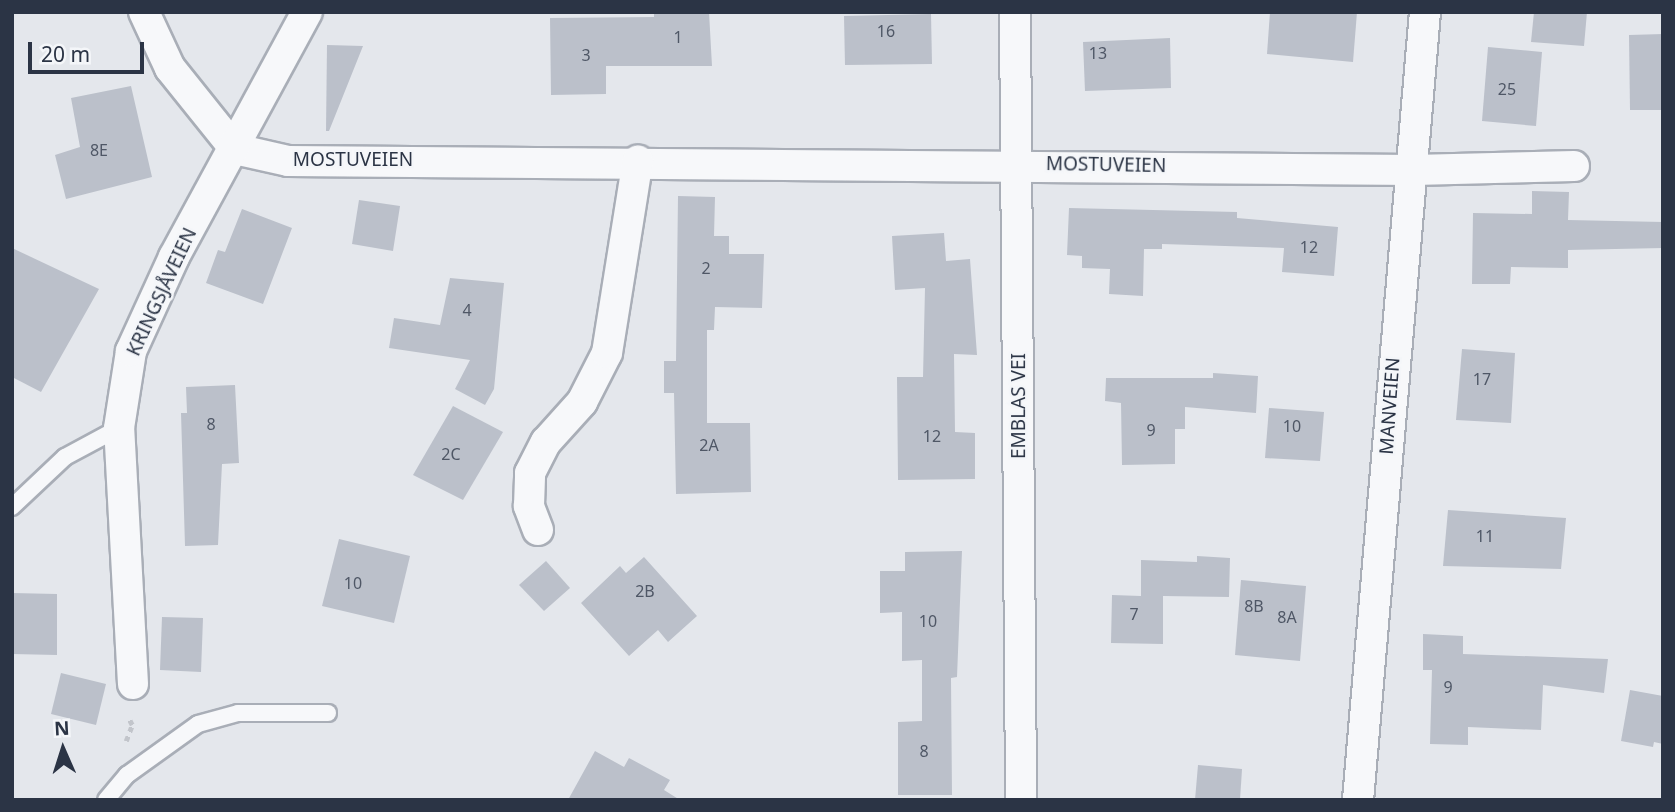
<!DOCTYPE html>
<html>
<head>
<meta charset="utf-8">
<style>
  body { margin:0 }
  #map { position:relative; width:1675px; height:812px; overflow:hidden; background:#e4e7ec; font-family:"Noto Sans",sans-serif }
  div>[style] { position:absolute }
  .building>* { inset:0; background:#bbc0ca }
  .path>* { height:4.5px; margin-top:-2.25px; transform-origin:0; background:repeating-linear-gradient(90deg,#c2c5cb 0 5px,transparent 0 10px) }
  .roads { filter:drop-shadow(2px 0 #a9aeb7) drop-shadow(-2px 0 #a9aeb7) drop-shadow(0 2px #a9aeb7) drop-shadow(0 -2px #a9aeb7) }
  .service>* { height:16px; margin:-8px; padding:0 8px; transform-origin:8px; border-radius:8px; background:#f7f8fa }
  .minor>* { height:30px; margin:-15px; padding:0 15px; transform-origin:15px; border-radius:15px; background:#f7f8fa }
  span { translate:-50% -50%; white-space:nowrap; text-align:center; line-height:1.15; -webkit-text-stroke:5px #f4f6f9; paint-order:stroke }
  .number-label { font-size:16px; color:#4f5766 }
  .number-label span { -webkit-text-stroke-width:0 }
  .street-label { font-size:19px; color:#2b3445 }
  .frame { position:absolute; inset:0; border:14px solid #2b3445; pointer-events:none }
  .north { position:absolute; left:28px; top:714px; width:70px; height:70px; -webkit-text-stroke:5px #f4f6f9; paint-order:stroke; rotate:357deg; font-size:19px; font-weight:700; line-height:28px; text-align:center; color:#2b3445 }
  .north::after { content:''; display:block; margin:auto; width:24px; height:32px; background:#2b3445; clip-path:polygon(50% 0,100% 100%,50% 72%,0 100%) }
  .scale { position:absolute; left:28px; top:42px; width:116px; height:32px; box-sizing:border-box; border:4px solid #2b3445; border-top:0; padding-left:9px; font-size:21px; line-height:24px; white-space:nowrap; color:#2b3445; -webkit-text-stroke:5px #f4f6f9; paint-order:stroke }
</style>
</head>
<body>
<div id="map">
  <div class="building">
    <div style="clip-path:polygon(654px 12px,709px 12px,712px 66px,606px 66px,606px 94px,551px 95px,550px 18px,654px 17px)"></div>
    <div style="clip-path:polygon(1270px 12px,1357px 12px,1353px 62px,1267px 54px)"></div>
    <div style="clip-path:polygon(1534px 12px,1587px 12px,1584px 46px,1531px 42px)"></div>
    <div style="clip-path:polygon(931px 14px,932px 64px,845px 65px,844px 16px)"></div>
    <div style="clip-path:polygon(1663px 34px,1663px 110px,1630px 110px,1629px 35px)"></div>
    <div style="clip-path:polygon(1170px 38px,1171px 88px,1085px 91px,1083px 42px)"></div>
    <div style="clip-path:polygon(327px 45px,363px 46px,329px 131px,326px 131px)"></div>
    <div style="clip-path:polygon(1488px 47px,1542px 52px,1536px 126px,1482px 121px)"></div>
    <div style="clip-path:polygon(131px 86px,152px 177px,66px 199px,55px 155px,80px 147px,71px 98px)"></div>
    <div style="clip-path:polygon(1532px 191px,1569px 192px,1568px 220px,1663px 222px,1663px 248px,1568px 250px,1568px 268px,1511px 267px,1510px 284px,1472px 284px,1473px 213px,1532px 214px)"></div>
    <div style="clip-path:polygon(678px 196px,715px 197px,714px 236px,729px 236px,729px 254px,764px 254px,762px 308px,715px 307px,714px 330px,707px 330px,707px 423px,750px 423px,751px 492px,676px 494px,674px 393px,664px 393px,664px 361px,676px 361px)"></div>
    <div style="clip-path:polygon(359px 200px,400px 206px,393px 251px,352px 244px)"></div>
    <div style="clip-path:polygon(1069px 208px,1237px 212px,1237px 218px,1338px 227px,1334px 276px,1282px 272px,1284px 248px,1162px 244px,1162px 249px,1144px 249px,1143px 296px,1109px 294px,1110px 269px,1082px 268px,1082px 256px,1067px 255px)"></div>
    <div style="clip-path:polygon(242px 209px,292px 228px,263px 304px,206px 283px,218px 250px,225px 252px)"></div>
    <div style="clip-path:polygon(944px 233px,946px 261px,970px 259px,977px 355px,954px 354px,955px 432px,975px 433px,975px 479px,898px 480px,897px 377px,923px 377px,925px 288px,895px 290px,892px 236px)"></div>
    <div style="clip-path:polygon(12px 248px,99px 289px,41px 392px,12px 377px)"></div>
    <div style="clip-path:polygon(450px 278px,504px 283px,494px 389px,485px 405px,455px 389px,470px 360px,389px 348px,394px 318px,440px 325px)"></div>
    <div style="clip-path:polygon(1462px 349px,1515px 353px,1511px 423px,1456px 420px)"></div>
    <div style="clip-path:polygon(1213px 373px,1258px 376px,1256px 413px,1185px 407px,1185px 429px,1175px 429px,1175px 464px,1122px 465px,1121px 403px,1105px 401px,1106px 378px,1213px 378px)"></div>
    <div style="clip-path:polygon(235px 385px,239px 463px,222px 464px,218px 545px,185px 546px,181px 413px,187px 413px,186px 387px)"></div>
    <div style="clip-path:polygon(453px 406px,503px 432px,463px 500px,413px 475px)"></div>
    <div style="clip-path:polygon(1269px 408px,1324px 412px,1320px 461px,1265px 458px)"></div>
    <div style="clip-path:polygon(1448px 510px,1566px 518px,1561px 569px,1443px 566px)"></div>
    <div style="clip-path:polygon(339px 539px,410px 556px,394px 623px,322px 606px)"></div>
    <div style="clip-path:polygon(962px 551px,957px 677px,951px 678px,952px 795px,898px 795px,898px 722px,922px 721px,922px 660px,902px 661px,902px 612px,880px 613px,880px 571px,905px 571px,905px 552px)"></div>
    <div style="clip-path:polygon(1197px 556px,1230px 558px,1229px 597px,1163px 596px,1163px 644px,1111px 643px,1112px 595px,1141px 596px,1141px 560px,1197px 562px)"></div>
    <div style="clip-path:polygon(644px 557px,697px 616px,668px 642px,658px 630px,629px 656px,581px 603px,620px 566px,626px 573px)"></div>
    <div style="clip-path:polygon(546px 561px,570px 588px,544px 611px,519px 585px)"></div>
    <div style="clip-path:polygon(1241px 580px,1306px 586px,1300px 661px,1235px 655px)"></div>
    <div style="clip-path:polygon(12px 593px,57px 594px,57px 655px,12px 654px)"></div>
    <div style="clip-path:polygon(162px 617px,203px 618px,201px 672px,160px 670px)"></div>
    <div style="clip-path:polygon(1423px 634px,1463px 636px,1463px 654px,1608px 659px,1604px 693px,1543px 685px,1541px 730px,1468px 727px,1468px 745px,1430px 744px,1432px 670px,1423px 670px)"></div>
    <div style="clip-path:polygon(61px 673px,106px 684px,96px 725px,51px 714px)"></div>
    <div style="clip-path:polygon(1630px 690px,1663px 696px,1663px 744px,1654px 742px,1653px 747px,1621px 741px)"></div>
    <div style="clip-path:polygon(595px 751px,624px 767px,629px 758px,670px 780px,664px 790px,680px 800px,568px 800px)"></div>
    <div style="clip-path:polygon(1198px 765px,1242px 769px,1240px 800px,1195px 800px)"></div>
  </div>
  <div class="path">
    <div style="left:126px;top:741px;width:17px;rotate:-69deg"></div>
    <div style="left:132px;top:725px;width:9px;rotate:-117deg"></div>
  </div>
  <div class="roads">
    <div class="service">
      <div style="left:12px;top:507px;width:73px;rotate:-43.3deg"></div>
      <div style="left:65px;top:457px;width:61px;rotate:-28.2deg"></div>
      <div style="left:106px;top:800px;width:33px;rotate:-50deg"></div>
      <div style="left:127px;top:775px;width:87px;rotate:-35.7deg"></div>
      <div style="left:198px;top:724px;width:41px;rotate:-15.4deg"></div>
      <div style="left:238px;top:713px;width:90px"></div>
    </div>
    <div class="minor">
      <div style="left:144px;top:12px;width:62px;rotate:65.1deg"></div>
      <div style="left:170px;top:68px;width:104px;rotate:51.3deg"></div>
      <div style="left:235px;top:149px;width:54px;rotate:12.8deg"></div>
      <div style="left:288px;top:161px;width:1126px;rotate:0.46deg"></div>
      <div style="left:1414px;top:170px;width:160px;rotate:-1.4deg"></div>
      <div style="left:1015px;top:12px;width:788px;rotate:89.56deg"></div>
      <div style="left:538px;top:530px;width:26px;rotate:-111deg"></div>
      <div style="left:529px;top:506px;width:33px;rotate:-88deg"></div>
      <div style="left:530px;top:473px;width:35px;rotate:-63deg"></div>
      <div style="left:546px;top:442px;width:54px;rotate:-48deg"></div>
      <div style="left:582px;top:402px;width:55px;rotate:-63deg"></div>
      <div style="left:607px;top:353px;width:195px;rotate:-80.9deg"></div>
      <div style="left:133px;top:684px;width:256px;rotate:-93.1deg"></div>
      <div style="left:119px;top:428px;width:78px;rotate:-81.1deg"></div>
      <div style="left:131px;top:351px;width:103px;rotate:-65.4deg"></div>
      <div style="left:174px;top:257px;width:279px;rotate:-61.5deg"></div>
      <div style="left:1358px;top:800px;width:791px;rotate:-85.14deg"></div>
    </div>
  </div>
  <div class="number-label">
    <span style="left:886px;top:31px">16</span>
    <span style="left:678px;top:37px">1</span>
    <span style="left:1098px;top:53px">13</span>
    <span style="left:586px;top:55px">3</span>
    <span style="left:1507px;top:89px">25</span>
    <span style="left:99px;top:150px">8E</span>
    <span style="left:1309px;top:247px">12</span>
    <span style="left:706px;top:268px">2</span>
    <span style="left:467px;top:310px">4</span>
    <span style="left:1482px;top:379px">17</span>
    <span style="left:211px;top:424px">8</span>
    <span style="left:1292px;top:426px">10</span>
    <span style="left:1151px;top:430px">9</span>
    <span style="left:932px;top:436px">12</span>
    <span style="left:709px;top:445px">2A</span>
    <span style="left:451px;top:454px">2C</span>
    <span style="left:1485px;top:536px">11</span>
    <span style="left:353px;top:583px">10</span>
    <span style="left:645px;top:591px">2B</span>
    <span style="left:1254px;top:606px">8B</span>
    <span style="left:1134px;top:614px">7</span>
    <span style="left:1287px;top:617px">8A</span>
    <span style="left:928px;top:621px">10</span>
    <span style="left:1448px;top:687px">9</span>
    <span style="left:924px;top:751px">8</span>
  </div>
  <div class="street-label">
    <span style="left:353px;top:160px">MOSTUVEIEN</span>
    <span style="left:1106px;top:165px;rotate:1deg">MOSTUVEIEN</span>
    <span style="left:162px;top:292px;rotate:-65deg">KRINGSJÅVEIEN</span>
    <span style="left:1019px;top:406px;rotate:-90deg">EMBLAS VEI</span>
    <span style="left:1390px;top:406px;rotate:-86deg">MANVEIEN</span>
  </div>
  <div class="frame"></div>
  <div class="north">N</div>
  <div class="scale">20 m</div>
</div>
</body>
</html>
